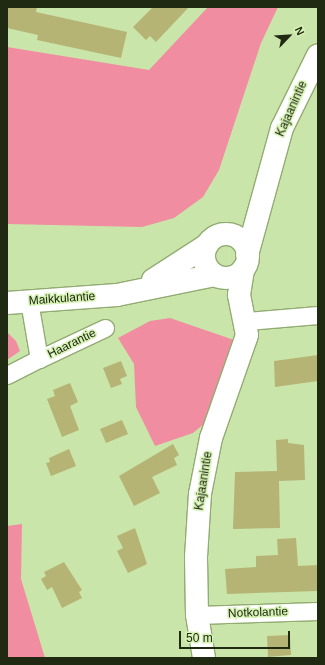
<!DOCTYPE html>
<html>
<head>
<meta charset="utf-8">
<style>
  body { margin:0 }
  #map { position:relative; width:325px; height:665px; overflow:hidden; background:#cae5a9; font-family:Helvetica,sans-serif }
  div>[style] { position:absolute }
  .green>* { inset:0; background:#f18da1 }
  .building>* { inset:0; background:#b5b474 }
  .roads { filter:drop-shadow(1px 0 #92ab72) drop-shadow(-1px 0 #92ab72) drop-shadow(0 1px #92ab72) drop-shadow(0 -1px #92ab72) }
  .street>* { height:17px; margin:-8.5px; padding:0 8.5px; transform-origin:8.5px; border-radius:8.5px; background:#fff }
  .secondary>* { height:22px; margin:-11px; padding:0 11px; transform-origin:11px; border-radius:11px; background:#fff }
  .secondary>.ring { margin:-11px; padding:0; box-sizing:content-box; background:none; border:22px solid #fff; border-radius:50% }
  span { translate:-50% -50%; white-space:nowrap; text-align:center; line-height:1.15; -webkit-text-stroke:3px #d7f2b5; paint-order:stroke }
  .street-label { font-size:12px; color:#202a12 }
  .frame { position:absolute; inset:0; border:8px solid #202a12; pointer-events:none }
  .north { position:absolute; left:269px; top:16px; width:40px; height:40px; -webkit-text-stroke:3px #d7f2b5; paint-order:stroke; rotate:65deg; font-size:11px; font-weight:700; line-height:16px; text-align:center; color:#202a12 }
  .north::after { content:''; display:block; margin:auto; width:14px; height:18px; background:#202a12; clip-path:polygon(50% 0,100% 100%,50% 72%,0 100%) }
  .scale { position:absolute; left:179px; top:631px; width:111px; height:18px; box-sizing:border-box; border:2px solid #202a12; border-top:0; padding-left:5px; font-size:12px; line-height:14px; white-space:nowrap; color:#202a12; -webkit-text-stroke:3px #d7f2b5; paint-order:stroke }
</style>
</head>
<body>
<div id="map">
  <div class="green">
    <div style="clip-path:polygon(208px 7px,278px 7px,261px 43px,219px 170px,203px 197px,174px 218px,142px 227px,7px 224px,7px 47px,149px 70px)"></div>
    <div style="clip-path:polygon(170px 318px,234px 340px,204px 424px,193px 433px,155px 446px,136px 407px,134px 364px,118px 338px,150px 321px)"></div>
    <div style="clip-path:polygon(7px 332px,16px 341px,20px 351px,7px 360px)"></div>
    <div style="clip-path:polygon(22px 524px,21px 579px,45px 658px,7px 658px,7px 526px)"></div>
  </div>
  <div class="building">
    <div style="clip-path:polygon(7px 7px,37px 7px,36px 12px,127px 32px,121px 58px,37px 40px,38px 35px,7px 28px)"></div>
    <div style="clip-path:polygon(153px 7px,189px 7px,156px 42px,150px 36px,146px 40px,133px 27px)"></div>
    <div style="clip-path:polygon(318px 355px,318px 381px,275px 387px,274px 361px)"></div>
    <div style="clip-path:polygon(121px 361px,127px 376px,120px 379px,122px 384px,111px 388px,103px 368px)"></div>
    <div style="clip-path:polygon(70px 383px,78px 402px,70px 406px,79px 430px,62px 437px,47px 399px,55px 396px,53px 390px)"></div>
    <div style="clip-path:polygon(122px 420px,128px 434px,106px 443px,100px 429px)"></div>
    <div style="clip-path:polygon(288px 439px,288px 443px,304px 445px,305px 480px,279px 481px,280px 528px,233px 529px,235px 472px,277px 471px,276px 440px)"></div>
    <div style="clip-path:polygon(173px 444px,179px 455px,174px 458px,177px 465px,152px 477px,160px 493px,134px 506px,119px 476px)"></div>
    <div style="clip-path:polygon(69px 449px,76px 466px,51px 476px,46px 463px,50px 462px,49px 458px)"></div>
    <div style="clip-path:polygon(135px 528px,147px 564px,128px 573px,117px 551px,123px 548px,117px 536px)"></div>
    <div style="clip-path:polygon(296px 538px,298px 566px,318px 565px,318px 591px,227px 594px,225px 569px,256px 567px,256px 556px,278px 555px,277px 539px)"></div>
    <div style="clip-path:polygon(64px 562px,82px 590px,79px 592px,82px 598px,62px 608px,52px 587px,47px 590px,41px 579px,46px 576px,44px 572px)"></div>
    <div style="clip-path:polygon(290px 635px,291px 655px,268px 657px,267px 636px)"></div>
  </div>
  <div class="roads">
    <div class="street">
      <div style="left:247px;top:321px;width:71px;rotate:-4.8deg"></div>
      <div style="left:39px;top:359px;width:73px;rotate:-25.2deg"></div>
      <div style="left:7px;top:375px;width:36px;rotate:-27deg"></div>
      <div style="left:39px;top:359px;width:59px;rotate:-99.8deg"></div>
      <div style="left:197px;top:615px;width:121px;rotate:-1.9deg"></div>
    </div>
    <div class="secondary">
      <div class="ring" style="left:204px;top:234px;width:22px;height:22px"></div>
      <div style="left:247px;top:255px;width:132px;rotate:-74.6deg"></div>
      <div style="left:282px;top:128px;width:81px;rotate:-63.7deg"></div>
      <div style="left:153px;top:280px;width:64px;rotate:-32.9deg"></div>
      <div style="left:7px;top:303px;width:110px;rotate:-4.2deg"></div>
      <div style="left:117px;top:295px;width:100px;rotate:-11.5deg"></div>
      <div style="left:204px;top:658px;width:44px;rotate:-99.2deg"></div>
      <div style="left:197px;top:615px;width:58px;rotate:-91deg"></div>
      <div style="left:196px;top:557px;width:63px;rotate:-86.4deg"></div>
      <div style="left:200px;top:494px;width:57px;rotate:-78.9deg"></div>
      <div style="left:211px;top:438px;width:109px;rotate:-70.7deg"></div>
      <div style="left:247px;top:335px;width:41px;rotate:-101.3deg"></div>
      <div style="left:239px;top:295px;width:26px;rotate:-81deg"></div>
    </div>
  </div>
  <div class="street-label">
    <span style="left:292px;top:109px;rotate:-66deg">Kajaanintie</span>
    <span style="left:62px;top:299px;rotate:-4deg">Maikkulantie</span>
    <span style="left:72px;top:344px;rotate:-26deg">Haarantie</span>
    <span style="left:204px;top:481px;rotate:-81deg">Kajaanintie</span>
    <span style="left:258px;top:613px;rotate:-2deg">Notkolantie</span>
  </div>
  <div class="frame"></div>
  <div class="north">N</div>
  <div class="scale">50 m</div>
</div>
</body>
</html>
